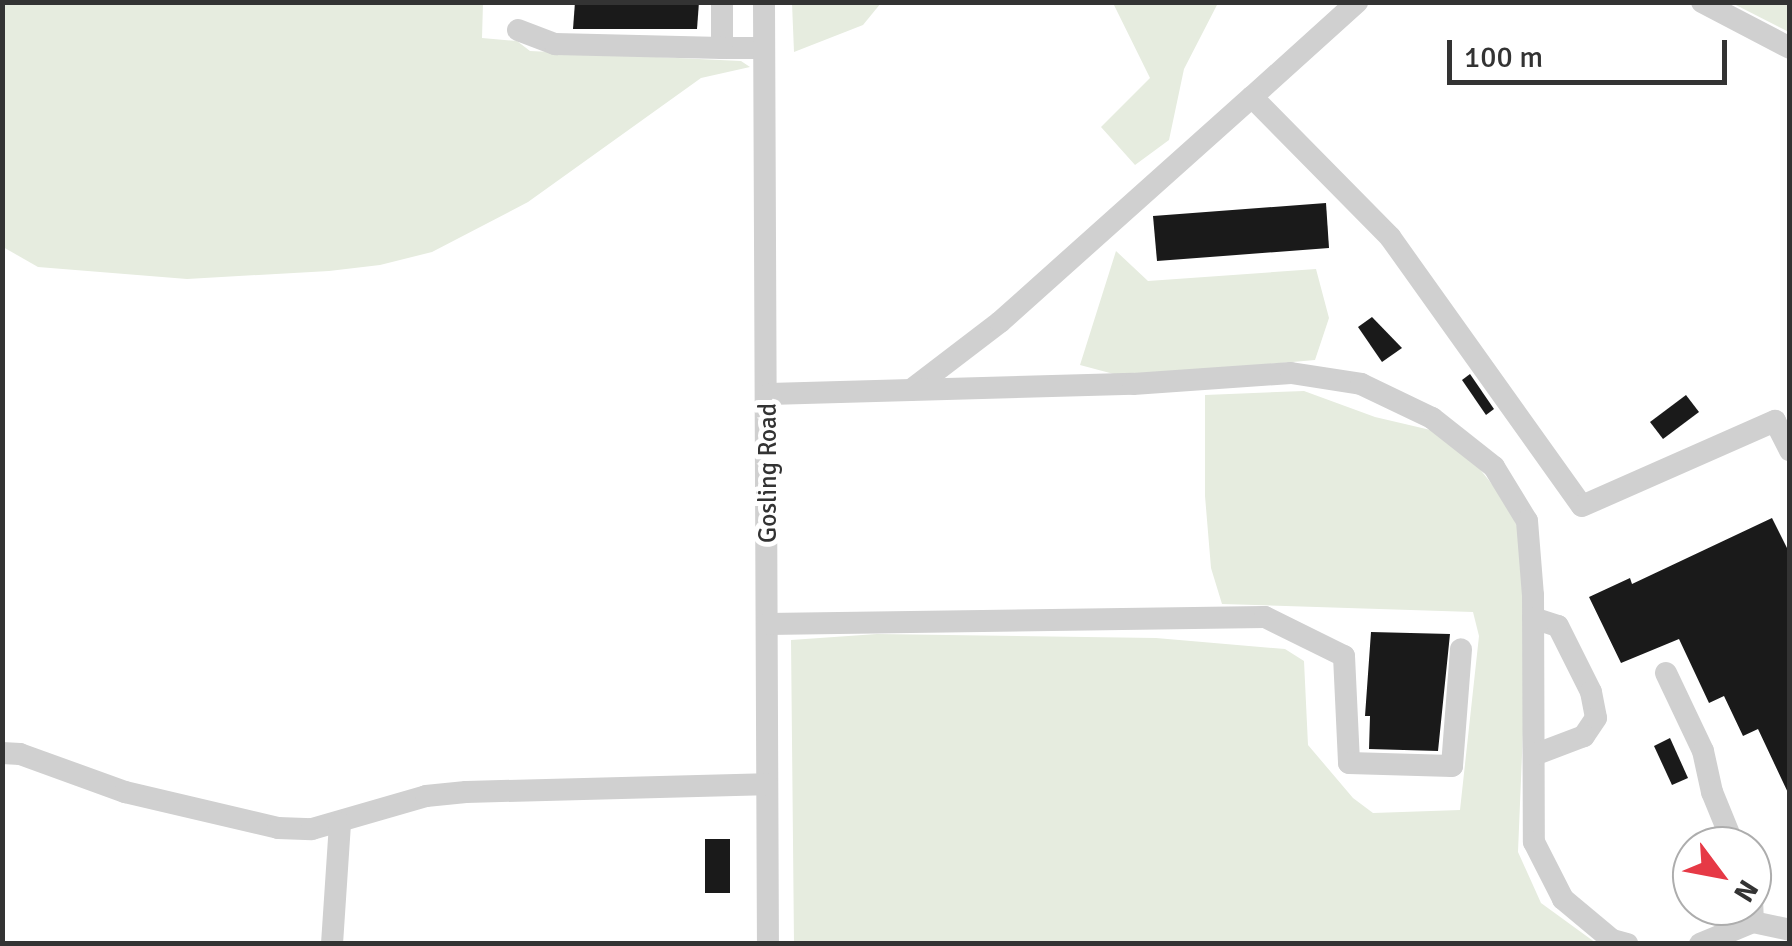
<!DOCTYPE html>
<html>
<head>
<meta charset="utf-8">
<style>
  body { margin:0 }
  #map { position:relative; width:1792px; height:946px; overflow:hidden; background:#fff; font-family:Signika,sans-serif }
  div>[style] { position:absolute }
  .green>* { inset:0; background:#e6ecdf }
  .building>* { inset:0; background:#1a1a1a }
  .minor>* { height:22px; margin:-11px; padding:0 11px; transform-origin:11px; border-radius:11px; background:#d0d0d0 }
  span { translate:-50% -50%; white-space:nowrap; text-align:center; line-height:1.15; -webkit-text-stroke:10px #fff; paint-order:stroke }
  .street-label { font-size:25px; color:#333 }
  .frame { position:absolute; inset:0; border:5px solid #333; pointer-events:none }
  .north { position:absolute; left:1672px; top:826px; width:100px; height:100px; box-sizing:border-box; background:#fff; border:2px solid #adadad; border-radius:50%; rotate:122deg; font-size:28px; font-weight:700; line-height:40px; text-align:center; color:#333 }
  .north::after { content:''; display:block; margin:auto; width:35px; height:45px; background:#e63946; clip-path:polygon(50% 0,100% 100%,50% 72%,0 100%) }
  .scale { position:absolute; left:1447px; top:40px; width:280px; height:45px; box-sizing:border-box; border:5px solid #333; border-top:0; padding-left:12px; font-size:30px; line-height:35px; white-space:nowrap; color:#333; -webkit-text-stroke:8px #fff; paint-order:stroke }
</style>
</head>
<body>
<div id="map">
  <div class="green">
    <div style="clip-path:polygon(3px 3px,483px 3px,482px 38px,517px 41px,530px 51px,741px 61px,750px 67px,701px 78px,528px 202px,432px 252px,380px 265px,329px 271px,187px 279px,38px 267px,3px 247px)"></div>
    <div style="clip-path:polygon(792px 3px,792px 2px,881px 3px,863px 25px,794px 52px)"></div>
    <div style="clip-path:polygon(1113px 3px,1218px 3px,1184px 69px,1169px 140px,1135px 165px,1101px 127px,1150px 78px)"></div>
    <div style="clip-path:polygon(1732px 3px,1789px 3px,1789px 32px)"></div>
    <div style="clip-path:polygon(1116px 251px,1148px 281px,1316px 269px,1329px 318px,1315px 360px,1125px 377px,1080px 365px)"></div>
    <div style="clip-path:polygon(1304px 391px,1375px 417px,1439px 432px,1479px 468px,1507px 503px,1523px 540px,1524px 707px,1518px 852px,1541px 903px,1596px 943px,794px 943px,791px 640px,877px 634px,1156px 638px,1285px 649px,1304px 661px,1308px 745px,1353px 798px,1373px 813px,1460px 810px,1479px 636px,1473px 612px,1222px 604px,1211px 568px,1205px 496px,1205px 395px)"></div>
  </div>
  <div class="building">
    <div style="clip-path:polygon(575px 2px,699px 2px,697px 29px,573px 29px)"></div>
    <div style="clip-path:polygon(1326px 203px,1329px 248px,1157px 261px,1153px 216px)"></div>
    <div style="clip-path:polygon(1372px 317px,1402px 348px,1382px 362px,1358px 327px)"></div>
    <div style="clip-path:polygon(1470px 374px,1494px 409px,1486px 415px,1462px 380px)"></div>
    <div style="clip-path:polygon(1686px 395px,1699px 412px,1663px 439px,1650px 422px)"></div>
    <div style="clip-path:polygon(1772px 518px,1790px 554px,1790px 797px,1758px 729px,1743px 736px,1724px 696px,1709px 703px,1679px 639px,1621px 663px,1589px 597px,1630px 578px,1632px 584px)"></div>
    <div style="clip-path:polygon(1371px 632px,1450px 634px,1438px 751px,1369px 749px,1370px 716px,1365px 716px)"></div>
    <div style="clip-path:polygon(1670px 738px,1688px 778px,1672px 785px,1654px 746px)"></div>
    <div style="clip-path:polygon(705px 839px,730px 839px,730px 893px,705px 893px)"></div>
  </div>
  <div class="minor">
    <div style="left:722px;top:2px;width:46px;rotate:90deg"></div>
    <div style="left:722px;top:48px;width:42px"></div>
    <div style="left:764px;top:2px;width:942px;rotate:89.76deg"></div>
    <div style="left:1702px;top:2px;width:99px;rotate:27.6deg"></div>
    <div style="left:518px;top:30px;width:40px;rotate:21deg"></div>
    <div style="left:555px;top:44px;width:167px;rotate:1.4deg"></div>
    <div style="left:1252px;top:97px;width:142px;rotate:-42.1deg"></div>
    <div style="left:911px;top:390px;width:112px;rotate:-37.4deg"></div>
    <div style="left:1000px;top:322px;width:338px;rotate:-41.8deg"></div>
    <div style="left:1252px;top:97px;width:197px;rotate:45.4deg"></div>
    <div style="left:1390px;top:237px;width:330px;rotate:54.5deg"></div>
    <div style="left:1582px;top:506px;width:211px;rotate:-23.8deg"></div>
    <div style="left:1775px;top:421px;width:33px;rotate:63deg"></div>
    <div style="left:769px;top:394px;width:364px;rotate:-1.6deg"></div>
    <div style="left:1133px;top:384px;width:158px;rotate:-4deg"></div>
    <div style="left:1291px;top:373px;width:71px;rotate:8.9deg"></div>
    <div style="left:1361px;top:384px;width:79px;rotate:25.6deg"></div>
    <div style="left:1432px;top:418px;width:79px;rotate:38.3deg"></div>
    <div style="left:1494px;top:467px;width:63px;rotate:58.6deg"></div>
    <div style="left:1527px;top:521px;width:74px;rotate:85.4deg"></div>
    <div style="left:1533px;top:595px;width:247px;rotate:89.8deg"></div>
    <div style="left:1534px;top:842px;width:64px;rotate:63deg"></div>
    <div style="left:1563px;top:899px;width:64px;rotate:39.9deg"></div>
    <div style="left:1612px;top:940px;width:16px;rotate:15deg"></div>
    <div style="left:1533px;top:618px;width:26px;rotate:18deg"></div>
    <div style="left:1558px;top:626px;width:74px;rotate:63.4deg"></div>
    <div style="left:1591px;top:692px;width:26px;rotate:79deg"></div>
    <div style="left:1596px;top:718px;width:22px;rotate:124deg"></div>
    <div style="left:1584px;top:736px;width:53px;rotate:159.2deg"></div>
    <div style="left:767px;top:624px;width:498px;rotate:-0.8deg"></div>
    <div style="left:1265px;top:617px;width:88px;rotate:26.3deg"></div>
    <div style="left:1344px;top:656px;width:107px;rotate:87.3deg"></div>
    <div style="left:1349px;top:763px;width:103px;rotate:1.7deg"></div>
    <div style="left:1452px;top:766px;width:117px;rotate:-85.6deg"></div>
    <div style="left:1666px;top:673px;width:86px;rotate:64.6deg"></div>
    <div style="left:1703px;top:751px;width:42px;rotate:77.6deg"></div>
    <div style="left:1712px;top:792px;width:58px;rotate:67.8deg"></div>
    <div style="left:2px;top:753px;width:18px;rotate:3deg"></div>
    <div style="left:20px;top:754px;width:112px;rotate:19.9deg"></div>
    <div style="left:125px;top:792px;width:157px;rotate:13.2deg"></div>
    <div style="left:278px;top:828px;width:34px;rotate:2deg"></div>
    <div style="left:312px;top:829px;width:119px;rotate:-16.1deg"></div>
    <div style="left:426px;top:796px;width:40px;rotate:-5.7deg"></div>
    <div style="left:466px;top:792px;width:301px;rotate:-1.5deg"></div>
    <div style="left:1752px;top:897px;width:25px;rotate:88deg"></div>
    <div style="left:332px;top:944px;width:121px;rotate:-86.2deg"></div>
    <div style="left:1700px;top:944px;width:57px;rotate:-22.5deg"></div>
    <div style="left:1753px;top:922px;width:38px;rotate:12deg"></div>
  </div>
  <div class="street-label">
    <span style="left:768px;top:473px;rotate:-90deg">Gosling Road</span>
  </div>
  <div class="frame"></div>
  <div class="north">N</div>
  <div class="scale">100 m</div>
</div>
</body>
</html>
